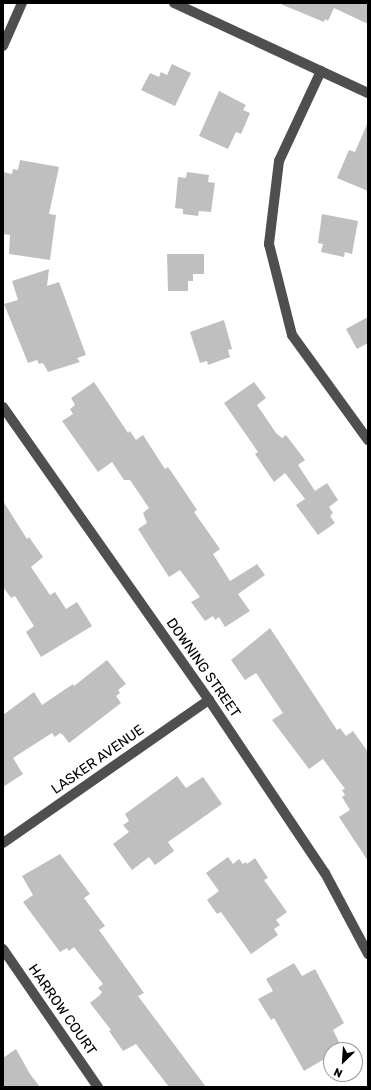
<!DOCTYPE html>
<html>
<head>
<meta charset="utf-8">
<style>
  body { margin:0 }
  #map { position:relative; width:371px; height:1090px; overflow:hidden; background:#fff; font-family:Rubik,sans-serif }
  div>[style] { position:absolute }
  .building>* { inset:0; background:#bfbfbf }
  .minor>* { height:10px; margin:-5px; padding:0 5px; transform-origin:5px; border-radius:5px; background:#4f4f4f }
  span { translate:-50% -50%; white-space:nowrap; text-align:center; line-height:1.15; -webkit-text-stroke:3.5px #fff; paint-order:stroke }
  .street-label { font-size:14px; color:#000 }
  .frame { position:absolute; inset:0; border:4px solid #000; pointer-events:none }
  .north { position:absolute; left:323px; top:1042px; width:40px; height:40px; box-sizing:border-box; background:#fff; border:1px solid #999; border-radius:50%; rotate:205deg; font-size:11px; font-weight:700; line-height:16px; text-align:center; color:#000 }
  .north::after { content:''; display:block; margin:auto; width:14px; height:18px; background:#000; clip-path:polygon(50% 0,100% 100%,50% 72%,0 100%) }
</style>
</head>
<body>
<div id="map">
  <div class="building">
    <div style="clip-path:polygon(278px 3px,368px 3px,368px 24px,334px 8px,328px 21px,325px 19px,324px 22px)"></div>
    <div style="clip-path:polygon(172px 64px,191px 73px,175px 106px,141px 90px,150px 73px,159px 77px,161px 72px,167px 75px)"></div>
    <div style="clip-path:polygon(219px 91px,246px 105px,243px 110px,250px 113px,241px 134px,236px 132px,228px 149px,199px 136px)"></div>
    <div style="clip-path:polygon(368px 122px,368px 191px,337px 178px,349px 150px,355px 152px)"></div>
    <div style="clip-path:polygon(20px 160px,59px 167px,49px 214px,56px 215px,50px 260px,9px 254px,10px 235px,3px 234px,3px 172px,12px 174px,13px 169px,18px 170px)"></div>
    <div style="clip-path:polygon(187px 172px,209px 175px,208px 182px,215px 183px,211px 212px,199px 211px,198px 216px,183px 214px,183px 209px,175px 208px,178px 177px,186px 178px)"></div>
    <div style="clip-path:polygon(322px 214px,358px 221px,352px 254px,345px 252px,344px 257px,321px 252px,323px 244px,318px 243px)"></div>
    <div style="clip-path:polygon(167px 254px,204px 254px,204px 274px,193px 274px,193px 281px,188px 281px,188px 291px,168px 291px)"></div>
    <div style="clip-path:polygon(49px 269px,47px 286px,59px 282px,86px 355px,77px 358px,80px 362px,48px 372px,43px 363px,39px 364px,37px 360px,28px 363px,4px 304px,18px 300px,12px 281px)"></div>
    <div style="clip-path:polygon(368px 317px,368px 343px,357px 349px,346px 329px)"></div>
    <div style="clip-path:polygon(224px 320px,232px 349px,228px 350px,230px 357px,208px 365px,207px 361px,200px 363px,190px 332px)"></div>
    <div style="clip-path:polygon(94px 382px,128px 433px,130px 431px,136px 440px,143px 435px,165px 469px,168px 467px,179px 483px,197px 510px,194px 512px,220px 549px,213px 554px,230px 581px,257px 564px,265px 575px,238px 594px,250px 611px,225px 627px,219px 617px,215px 620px,213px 616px,205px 621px,191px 602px,200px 597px,180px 570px,169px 577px,154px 554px,138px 529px,147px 523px,143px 513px,149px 508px,130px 480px,124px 480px,112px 462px,98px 472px,62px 421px,73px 414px,70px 409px,75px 405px,71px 398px)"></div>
    <div style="clip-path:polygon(254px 382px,266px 398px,257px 405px,276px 433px,282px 438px,286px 435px,305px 460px,298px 465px,315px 491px,327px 483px,338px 500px,329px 507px,333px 513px,330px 516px,335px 523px,318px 535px,296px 505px,305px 499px,285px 473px,274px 482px,255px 454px,258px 452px,224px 403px)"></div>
    <div style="clip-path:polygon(3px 501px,27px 539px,29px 537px,43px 557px,31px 567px,50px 595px,55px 592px,66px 609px,77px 602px,92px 626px,41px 657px,26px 632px,34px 626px,15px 596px,11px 598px,3px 587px)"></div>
    <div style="clip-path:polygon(270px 628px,337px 730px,340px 728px,346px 736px,353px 731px,368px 752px,368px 861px,339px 817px,350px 810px,342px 797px,345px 795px,342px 790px,345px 789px,323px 759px,309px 769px,272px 720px,283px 713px,256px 673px,245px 680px,231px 660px)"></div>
    <div style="clip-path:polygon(107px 660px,126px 684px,118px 690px,120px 693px,116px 696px,121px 703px,69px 743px,63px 735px,60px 733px,55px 737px,52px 733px,13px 758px,23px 774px,3px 787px,3px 715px,34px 692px,42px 705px,73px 684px,74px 686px)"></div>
    <div style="clip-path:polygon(177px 776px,186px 788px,203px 777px,222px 804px,168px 842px,174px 851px,155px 865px,149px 857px,132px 870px,113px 844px,129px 832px,123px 825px,129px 821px,125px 814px)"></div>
    <div style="clip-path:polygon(60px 854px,90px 894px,84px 898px,105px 926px,99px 930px,144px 993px,138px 996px,206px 1087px,169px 1087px,136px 1044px,123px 1051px,109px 1031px,111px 1030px,90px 1003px,100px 995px,102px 992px,98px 988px,103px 984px,74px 947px,69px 951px,67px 948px,60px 952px,23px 902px,33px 895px,22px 876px)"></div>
    <div style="clip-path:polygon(228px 857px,233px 864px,239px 859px,243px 864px,246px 862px,247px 864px,255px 858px,268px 878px,264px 880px,287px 912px,276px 920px,280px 925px,274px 929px,278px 935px,251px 954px,221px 912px,217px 914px,207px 900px,219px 891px,206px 873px)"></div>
    <div style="clip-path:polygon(294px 963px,302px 976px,315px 969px,344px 1023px,333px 1030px,340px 1044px,338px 1050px,331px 1050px,331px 1055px,304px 1071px,274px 1018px,271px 1020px,258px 999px,273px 991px,266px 979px)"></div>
    <div style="clip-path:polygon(16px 1049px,30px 1074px,40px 1087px,3px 1087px,3px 1058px)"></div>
  </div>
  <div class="minor">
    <div style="left:174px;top:3px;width:214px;rotate:24.9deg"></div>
    <div style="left:3px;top:46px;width:47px;rotate:-66.2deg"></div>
    <div style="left:321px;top:71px;width:99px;rotate:115deg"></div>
    <div style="left:279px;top:161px;width:84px;rotate:96.9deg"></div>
    <div style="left:269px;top:244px;width:94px;rotate:75.8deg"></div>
    <div style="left:292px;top:335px;width:130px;rotate:54.1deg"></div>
    <div style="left:3px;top:407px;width:358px;rotate:54.9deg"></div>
    <div style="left:209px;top:700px;width:208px;rotate:56.2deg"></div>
    <div style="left:325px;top:873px;width:92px;rotate:62deg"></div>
    <div style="left:3px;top:843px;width:251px;rotate:-34.8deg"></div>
    <div style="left:3px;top:949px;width:168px;rotate:55.5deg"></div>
  </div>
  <div class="street-label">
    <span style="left:203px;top:668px;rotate:55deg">DOWNING STREET</span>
    <span style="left:98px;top:760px;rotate:-35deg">LASKER AVENUE</span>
    <span style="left:62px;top:1010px;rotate:55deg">HARROW COURT</span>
  </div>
  <div class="frame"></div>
  <div class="north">N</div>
</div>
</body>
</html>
